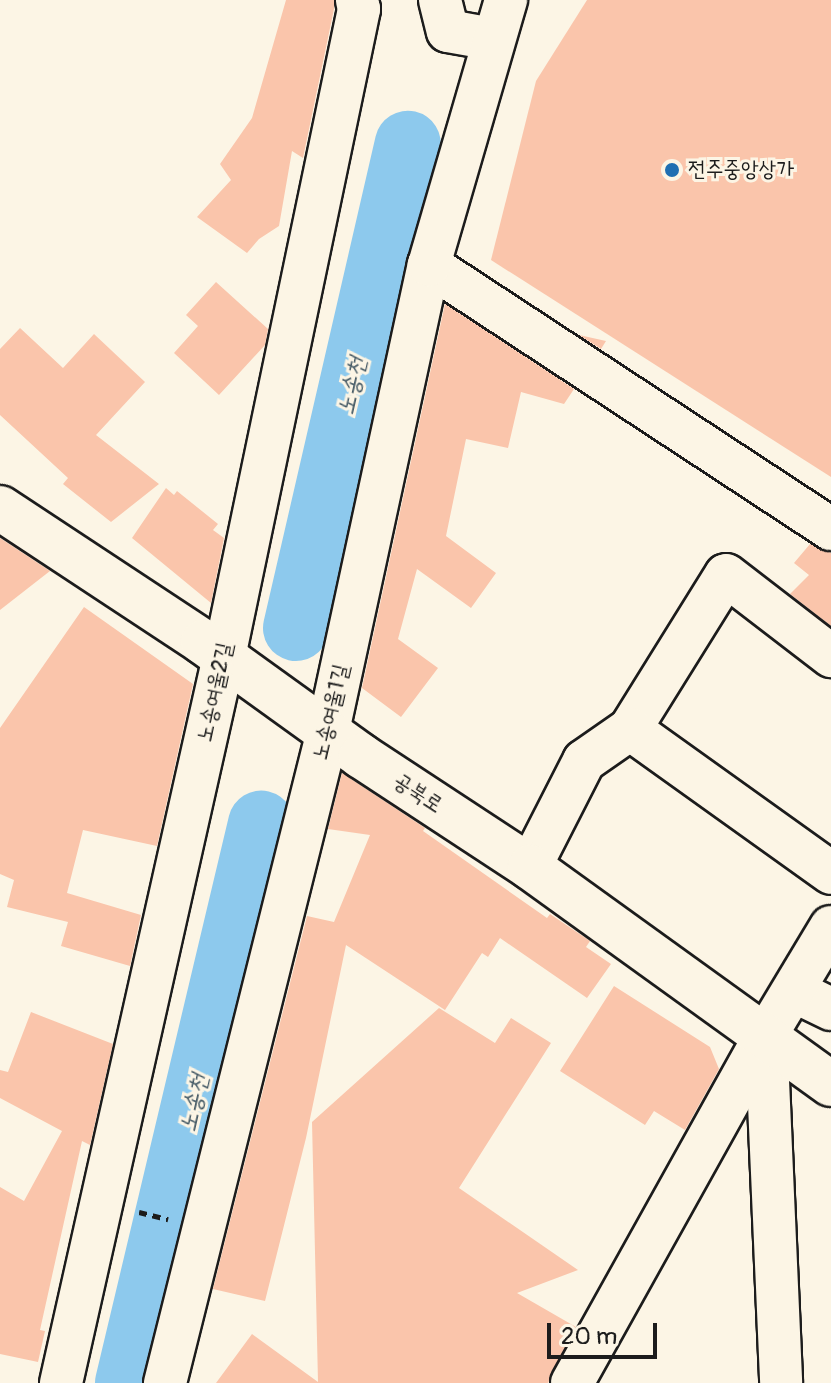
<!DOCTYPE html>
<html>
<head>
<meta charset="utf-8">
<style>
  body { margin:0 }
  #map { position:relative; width:831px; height:1383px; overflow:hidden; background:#fcf5e5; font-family:Pangolin,"Poor Story",sans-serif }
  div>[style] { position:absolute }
  .river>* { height:66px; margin:-33px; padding:0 33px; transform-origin:33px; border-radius:33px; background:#8dc9ed }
  .building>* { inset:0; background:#fac5ab }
  .path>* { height:5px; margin-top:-2.5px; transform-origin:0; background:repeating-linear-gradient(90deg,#1c1c1c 0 8px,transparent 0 14px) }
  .roads { filter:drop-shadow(2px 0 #1c1c1c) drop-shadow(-2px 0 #1c1c1c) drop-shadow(0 2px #1c1c1c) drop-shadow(0 -2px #1c1c1c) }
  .street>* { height:42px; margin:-21px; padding:0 21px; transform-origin:21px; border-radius:21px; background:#fcf5e5 }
  .secondary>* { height:44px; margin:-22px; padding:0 22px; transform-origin:22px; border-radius:22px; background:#fcf5e5 }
  .dots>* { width:22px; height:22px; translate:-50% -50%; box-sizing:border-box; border:4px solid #fcf5e5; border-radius:50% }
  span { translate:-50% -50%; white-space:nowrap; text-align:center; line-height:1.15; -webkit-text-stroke:6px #fcf5e5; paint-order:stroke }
  .poi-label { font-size:22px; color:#1c1c1c }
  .left { translate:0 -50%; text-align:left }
  .street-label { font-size:22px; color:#1c1c1c }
  .water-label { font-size:24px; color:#445965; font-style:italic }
  .scale { position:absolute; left:547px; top:1323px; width:110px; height:36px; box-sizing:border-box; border:4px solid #1c1c1c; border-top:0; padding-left:10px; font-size:24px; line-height:28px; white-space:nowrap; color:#1c1c1c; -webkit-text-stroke:6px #fcf5e5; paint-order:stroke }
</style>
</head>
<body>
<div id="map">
  <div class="river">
    <div style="left:296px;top:628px;width:497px;rotate:-77deg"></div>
    <div style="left:128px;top:1383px;width:575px;rotate:-76.62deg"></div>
  </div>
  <div class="building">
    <div style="clip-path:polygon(286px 0,334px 0,334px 9px,303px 158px,292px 151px,279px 226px,259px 239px,247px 253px,197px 217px,231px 180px,220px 164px,252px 118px)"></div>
    <div style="clip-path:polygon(587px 0,831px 0,831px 477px,491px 260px,536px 81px)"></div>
    <div style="clip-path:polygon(216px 282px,268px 329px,265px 345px,219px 395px,174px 353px,198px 326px,186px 315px)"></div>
    <div style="clip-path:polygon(445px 304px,574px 389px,564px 404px,521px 392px,508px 448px,466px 439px,446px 536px,496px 573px,471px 608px,417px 569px,398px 639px,438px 668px,401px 717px,362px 688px)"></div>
    <div style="clip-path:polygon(20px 328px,63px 368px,94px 334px,145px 382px,96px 435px,159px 484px,111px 522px,63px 484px,68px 478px,0 415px,0 349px)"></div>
    <div style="clip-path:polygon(579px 335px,606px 341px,601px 349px)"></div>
    <div style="clip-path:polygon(166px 488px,174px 495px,177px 491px,218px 524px,213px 530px,224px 538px,211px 603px,132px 538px)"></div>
    <div style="clip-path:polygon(0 538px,50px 571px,0 610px)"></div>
    <div style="clip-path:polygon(810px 544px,831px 553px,831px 626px,790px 594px,809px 575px,794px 563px)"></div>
    <div style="clip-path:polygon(84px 607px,193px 684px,157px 846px,83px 830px,67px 893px,141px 915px,130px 966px,61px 946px,68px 922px,7px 907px,14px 880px,0 874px,0 728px)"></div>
    <div style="clip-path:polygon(342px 773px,425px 828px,423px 831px,547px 918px,550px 914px,590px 941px,586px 947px,611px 964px,587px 998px,500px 938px,488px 957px,482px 953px,445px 1010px,346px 945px,306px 1138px,265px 1301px,213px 1289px,307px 916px,334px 922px,370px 835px,328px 829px)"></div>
    <div style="clip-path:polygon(614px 986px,710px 1047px,719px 1069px,685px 1130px,654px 1111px,645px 1125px,560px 1071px)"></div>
    <div style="clip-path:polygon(439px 1008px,495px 1043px,511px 1018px,551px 1043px,459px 1188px,578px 1270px,517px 1293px,576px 1327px,548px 1383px,216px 1383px,252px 1334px,318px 1382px,312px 1122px)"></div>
    <div style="clip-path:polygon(31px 1012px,113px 1044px,90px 1145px,82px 1141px,40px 1330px,45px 1331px,38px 1362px,0 1354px,0 1187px,24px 1201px,62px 1131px,0 1098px,0 1070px,8px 1072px)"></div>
  </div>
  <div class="path">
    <div style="left:139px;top:1212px;width:30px;rotate:14deg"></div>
  </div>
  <div class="roads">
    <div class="street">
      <div style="left:440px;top:0;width:32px;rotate:76deg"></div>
      <div style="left:448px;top:31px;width:46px;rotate:10.1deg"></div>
      <div style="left:429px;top:265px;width:481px;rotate:33.3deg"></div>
      <div style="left:630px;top:729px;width:181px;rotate:-58.1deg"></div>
      <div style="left:726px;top:575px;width:133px;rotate:37.6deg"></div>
      <div style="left:530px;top:867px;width:119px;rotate:-63deg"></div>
      <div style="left:584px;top:761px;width:56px;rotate:-34.8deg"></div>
      <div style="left:630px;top:729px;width:247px;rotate:35.6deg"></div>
      <div style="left:794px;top:991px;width:41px;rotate:25.9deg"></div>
      <div style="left:766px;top:1035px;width:348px;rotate:87.5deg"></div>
      <div style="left:61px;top:1383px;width:744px;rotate:-77.35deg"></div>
      <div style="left:224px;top:657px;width:662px;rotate:-78.23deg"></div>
      <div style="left:359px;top:9px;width:9px;rotate:-103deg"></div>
      <div style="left:165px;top:1383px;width:672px;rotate:-75.96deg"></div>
      <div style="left:328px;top:731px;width:477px;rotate:-77.8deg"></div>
      <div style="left:429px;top:265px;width:276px;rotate:-73.8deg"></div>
      <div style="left:572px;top:1383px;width:398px;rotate:-60.9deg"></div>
      <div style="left:766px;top:1035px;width:126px;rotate:-59deg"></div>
    </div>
    <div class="secondary">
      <div style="left:0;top:508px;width:243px;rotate:33.4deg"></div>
      <div style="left:203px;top:642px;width:195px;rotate:35.8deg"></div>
      <div style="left:361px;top:756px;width:202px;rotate:33.3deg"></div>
      <div style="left:530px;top:867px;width:371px;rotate:35.8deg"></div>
    </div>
  </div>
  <div class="dots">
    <div style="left:672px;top:170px;background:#1f6fb2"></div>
  </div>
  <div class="poi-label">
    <span class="left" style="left:688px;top:170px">전주중앙상가</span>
  </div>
  <div class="street-label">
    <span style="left:215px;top:692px;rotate:-78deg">노송여울2길</span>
    <span style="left:331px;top:712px;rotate:-77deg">노송여울1길</span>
    <span style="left:418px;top:793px;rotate:33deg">공북로</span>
  </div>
  <div class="water-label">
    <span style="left:352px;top:386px;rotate:-77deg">노송천</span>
    <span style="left:194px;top:1103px;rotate:-77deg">노송천</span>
  </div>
  <div class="scale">20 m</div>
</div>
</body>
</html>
